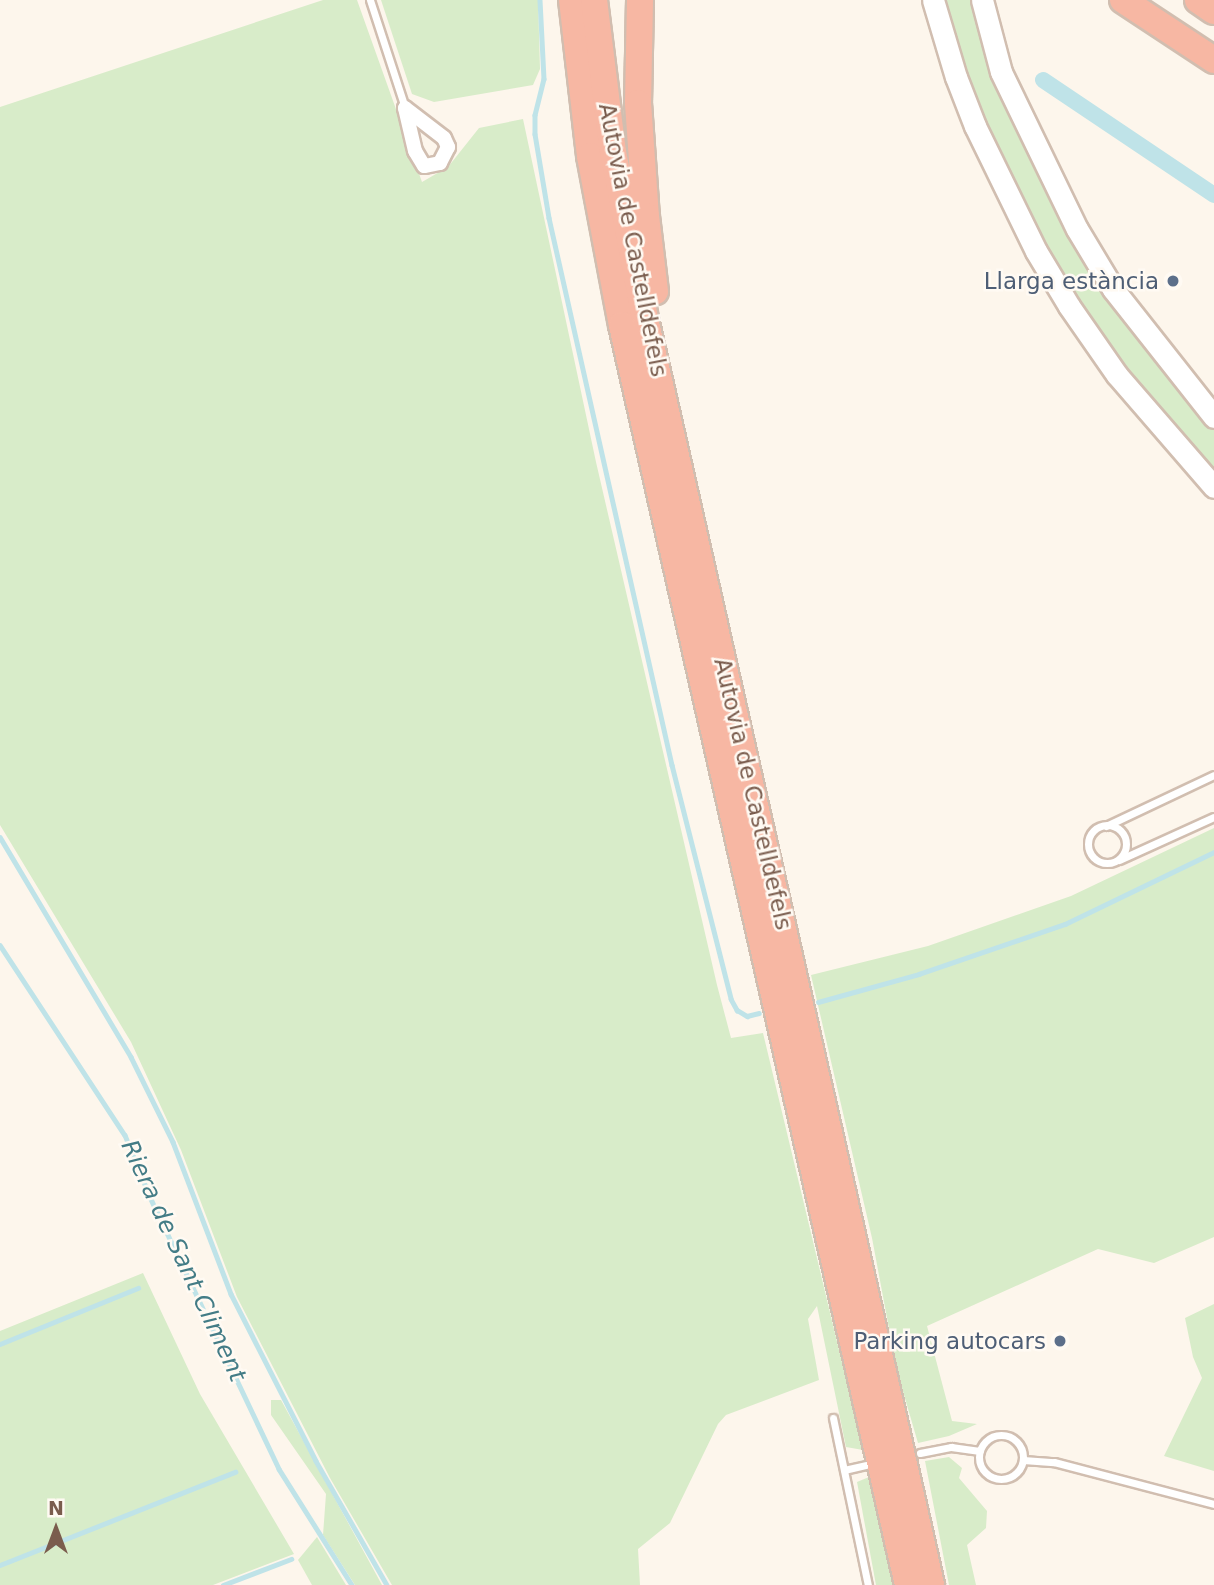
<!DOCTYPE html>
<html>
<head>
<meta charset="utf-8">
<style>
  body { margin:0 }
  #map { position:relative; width:1214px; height:1585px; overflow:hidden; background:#fdf6ec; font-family:"DejaVu Sans",sans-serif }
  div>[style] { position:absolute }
  .green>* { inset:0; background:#d8ecc9 }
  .stream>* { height:4.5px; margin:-2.25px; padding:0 2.25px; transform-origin:2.25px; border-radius:2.25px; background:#bfe3e8 }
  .canal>* { height:16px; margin:-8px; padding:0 8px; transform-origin:8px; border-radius:8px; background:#bfe3e8 }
  .roads { filter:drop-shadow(2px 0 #d1beb0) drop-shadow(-2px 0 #d1beb0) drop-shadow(0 2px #d1beb0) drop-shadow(0 -2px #d1beb0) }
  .lane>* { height:7px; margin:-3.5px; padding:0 3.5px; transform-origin:3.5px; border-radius:3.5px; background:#fff }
  .lane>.ring { margin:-3.5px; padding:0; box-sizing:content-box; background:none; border:7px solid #fff; border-radius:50% }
  .street>* { height:14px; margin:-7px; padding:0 7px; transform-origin:7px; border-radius:7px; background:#fff }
  .secondary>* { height:21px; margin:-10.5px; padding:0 10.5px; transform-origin:10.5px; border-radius:10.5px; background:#fff }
  .highway>* { height:26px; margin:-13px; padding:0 13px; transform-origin:13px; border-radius:13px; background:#f7b7a3 }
  .dots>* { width:19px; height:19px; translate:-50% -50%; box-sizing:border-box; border:4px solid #fffaf3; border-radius:50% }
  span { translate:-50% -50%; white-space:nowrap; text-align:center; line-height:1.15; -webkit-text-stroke:5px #fffaf3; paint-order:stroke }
  .street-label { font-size:23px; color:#7a5c4d }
  .service-label { font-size:23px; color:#4e5e75 }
  .right { translate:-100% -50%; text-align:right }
  .water-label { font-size:24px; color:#437c86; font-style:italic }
  .north { position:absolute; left:21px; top:1494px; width:70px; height:70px; -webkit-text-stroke:5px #fffaf3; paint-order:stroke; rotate:0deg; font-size:19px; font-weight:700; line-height:28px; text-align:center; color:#7a5c4d }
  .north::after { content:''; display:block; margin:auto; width:24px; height:32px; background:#7a5c4d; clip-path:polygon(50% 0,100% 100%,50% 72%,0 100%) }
</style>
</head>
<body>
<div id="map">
  <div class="green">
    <div style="clip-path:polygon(323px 0,357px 0,422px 182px,448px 167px,479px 128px,523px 119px,596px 462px,717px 985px,731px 1038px,763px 1033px,863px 1450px,846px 1447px,817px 1306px,808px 1319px,819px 1380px,726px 1415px,718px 1424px,670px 1523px,638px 1549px,640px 1585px,392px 1585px,330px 1478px,237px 1297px,181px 1150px,131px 1042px,0 825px,0 107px)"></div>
    <div style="clip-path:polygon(381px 0,538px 0,540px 69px,533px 85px,434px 102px,412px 94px)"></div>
    <div style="clip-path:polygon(941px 0,974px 0,1053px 201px,1214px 427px,1214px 476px,1130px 378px,1089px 322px,1023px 210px,981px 118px)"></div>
    <div style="clip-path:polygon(1214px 828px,1214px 1237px,1154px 1263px,1098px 1249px,927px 1326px,952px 1421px,977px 1424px,949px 1436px,918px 1443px,897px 1371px,872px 1238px,811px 975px,928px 946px,1071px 896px)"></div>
    <div style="clip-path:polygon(143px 1273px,200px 1394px,294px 1554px,213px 1585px,0 1585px,0 1331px)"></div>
    <div style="clip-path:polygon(1214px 1304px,1214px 1471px,1164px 1456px,1202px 1378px,1193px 1357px,1185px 1318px)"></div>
    <div style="clip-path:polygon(271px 1400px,281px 1400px,382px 1585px,355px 1585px,323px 1535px,326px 1494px,271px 1415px)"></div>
    <div style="clip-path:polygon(949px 1457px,962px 1468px,959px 1478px,987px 1511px,986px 1528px,967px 1545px,976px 1585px,949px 1585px,925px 1461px)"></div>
    <div style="clip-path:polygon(869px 1477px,888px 1554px,894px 1585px,876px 1585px,857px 1482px)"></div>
    <div style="clip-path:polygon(317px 1537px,346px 1585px,312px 1585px,298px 1560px)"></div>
  </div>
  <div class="stream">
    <div style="left:540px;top:0;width:79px;rotate:87.1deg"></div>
    <div style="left:544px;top:79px;width:37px;rotate:104deg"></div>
    <div style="left:535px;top:115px;width:19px;rotate:90deg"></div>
    <div style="left:535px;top:134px;width:85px;rotate:80.5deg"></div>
    <div style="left:549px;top:218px;width:561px;rotate:77.33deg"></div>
    <div style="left:672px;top:765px;width:241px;rotate:75.8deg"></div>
    <div style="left:731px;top:999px;width:13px;rotate:61deg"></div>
    <div style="left:737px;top:1010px;width:12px;rotate:31deg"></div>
    <div style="left:747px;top:1016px;width:12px;rotate:-14deg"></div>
    <div style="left:0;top:837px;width:256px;rotate:59.2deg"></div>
    <div style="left:131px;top:1057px;width:95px;rotate:63.7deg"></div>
    <div style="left:173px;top:1142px;width:163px;rotate:69.1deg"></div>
    <div style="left:231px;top:1294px;width:187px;rotate:63deg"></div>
    <div style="left:316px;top:1461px;width:143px;rotate:60.2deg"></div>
    <div style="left:0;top:945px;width:227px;rotate:56.7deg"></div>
    <div style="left:125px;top:1135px;width:67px;rotate:68deg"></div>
    <div style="left:150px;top:1197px;width:301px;rotate:64.6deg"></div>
    <div style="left:279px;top:1469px;width:137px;rotate:57.8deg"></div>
    <div style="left:818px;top:1002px;width:105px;rotate:-15.5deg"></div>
    <div style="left:919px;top:974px;width:154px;rotate:-18.9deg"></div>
    <div style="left:1065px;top:924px;width:165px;rotate:-25.8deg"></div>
    <div style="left:0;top:1344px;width:149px;rotate:-22.1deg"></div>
    <div style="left:0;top:1565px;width:253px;rotate:-21.6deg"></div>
    <div style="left:223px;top:1585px;width:73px;rotate:-20.9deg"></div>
  </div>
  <div class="canal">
    <div style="left:1043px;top:80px;width:206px;rotate:33.9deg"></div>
  </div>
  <div class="roads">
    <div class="lane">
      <div style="left:370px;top:0;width:114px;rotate:72deg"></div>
      <div class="ring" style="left:1088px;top:825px;width:31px;height:31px"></div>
      <div style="left:1106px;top:826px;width:119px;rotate:-25.3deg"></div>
      <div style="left:1119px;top:860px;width:104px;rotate:-24.4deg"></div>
      <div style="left:833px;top:1418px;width:171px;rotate:78.2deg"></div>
      <div class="ring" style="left:979px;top:1435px;width:37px;height:37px"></div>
      <div style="left:920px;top:1453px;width:32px;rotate:-11deg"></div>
      <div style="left:951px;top:1447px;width:29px;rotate:8deg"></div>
      <div style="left:1023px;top:1460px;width:31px;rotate:4deg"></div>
      <div style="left:1054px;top:1462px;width:165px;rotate:14.7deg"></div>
      <div style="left:844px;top:1470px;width:22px;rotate:-13deg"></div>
    </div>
    <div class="street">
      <div style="left:405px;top:108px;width:49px;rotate:37.6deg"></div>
      <div style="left:444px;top:138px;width:10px;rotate:66deg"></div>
      <div style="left:448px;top:147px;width:18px;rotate:117deg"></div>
      <div style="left:440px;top:163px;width:16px;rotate:169deg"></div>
      <div style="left:424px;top:166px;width:17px;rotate:-121deg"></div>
      <div style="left:415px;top:151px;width:44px;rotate:-103.1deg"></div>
    </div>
    <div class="secondary">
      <div style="left:933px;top:0;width:80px;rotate:73.4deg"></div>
      <div style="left:956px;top:77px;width:53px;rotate:68.8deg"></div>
      <div style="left:975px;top:126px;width:139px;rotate:64deg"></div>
      <div style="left:1036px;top:251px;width:64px;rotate:59deg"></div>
      <div style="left:1069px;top:306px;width:84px;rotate:55.2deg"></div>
      <div style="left:1117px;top:375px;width:148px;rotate:49.1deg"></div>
      <div style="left:982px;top:0;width:74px;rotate:75.2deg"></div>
      <div style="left:1001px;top:72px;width:174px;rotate:64.2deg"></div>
      <div style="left:1077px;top:229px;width:70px;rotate:59deg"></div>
      <div style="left:1113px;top:289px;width:163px;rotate:51.7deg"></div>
    </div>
    <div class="highway">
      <div style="left:572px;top:0;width:157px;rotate:83.4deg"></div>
      <div style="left:590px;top:156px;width:172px;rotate:79.3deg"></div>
      <div style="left:622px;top:325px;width:1292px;rotate:77.21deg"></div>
      <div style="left:594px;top:0;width:153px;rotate:82.9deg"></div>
      <div style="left:613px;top:152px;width:174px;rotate:79.1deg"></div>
      <div style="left:646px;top:323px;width:1294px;rotate:77.27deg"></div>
      <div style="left:640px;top:0;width:103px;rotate:91.1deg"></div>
      <div style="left:638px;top:103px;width:113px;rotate:86deg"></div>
      <div style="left:646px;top:216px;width:76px;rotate:83.2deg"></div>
      <div style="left:1123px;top:0;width:109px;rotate:33.4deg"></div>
      <div style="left:1198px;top:0;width:19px;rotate:35deg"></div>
    </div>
  </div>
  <div class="dots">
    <div style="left:1173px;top:281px;background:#5c6f8a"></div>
    <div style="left:1060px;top:1341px;background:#5c6f8a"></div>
  </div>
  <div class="street-label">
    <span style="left:633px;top:240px;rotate:79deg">Autovia de Castelldefels</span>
    <span style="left:753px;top:794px;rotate:77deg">Autovia de Castelldefels</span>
  </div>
  <div class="service-label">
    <span class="right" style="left:1159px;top:281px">Llarga estància</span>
    <span class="right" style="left:1046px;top:1341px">Parking autocars</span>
  </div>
  <div class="water-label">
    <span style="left:183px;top:1261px;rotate:65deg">Riera de Sant Climent</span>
  </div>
  <div class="north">N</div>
</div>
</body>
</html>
